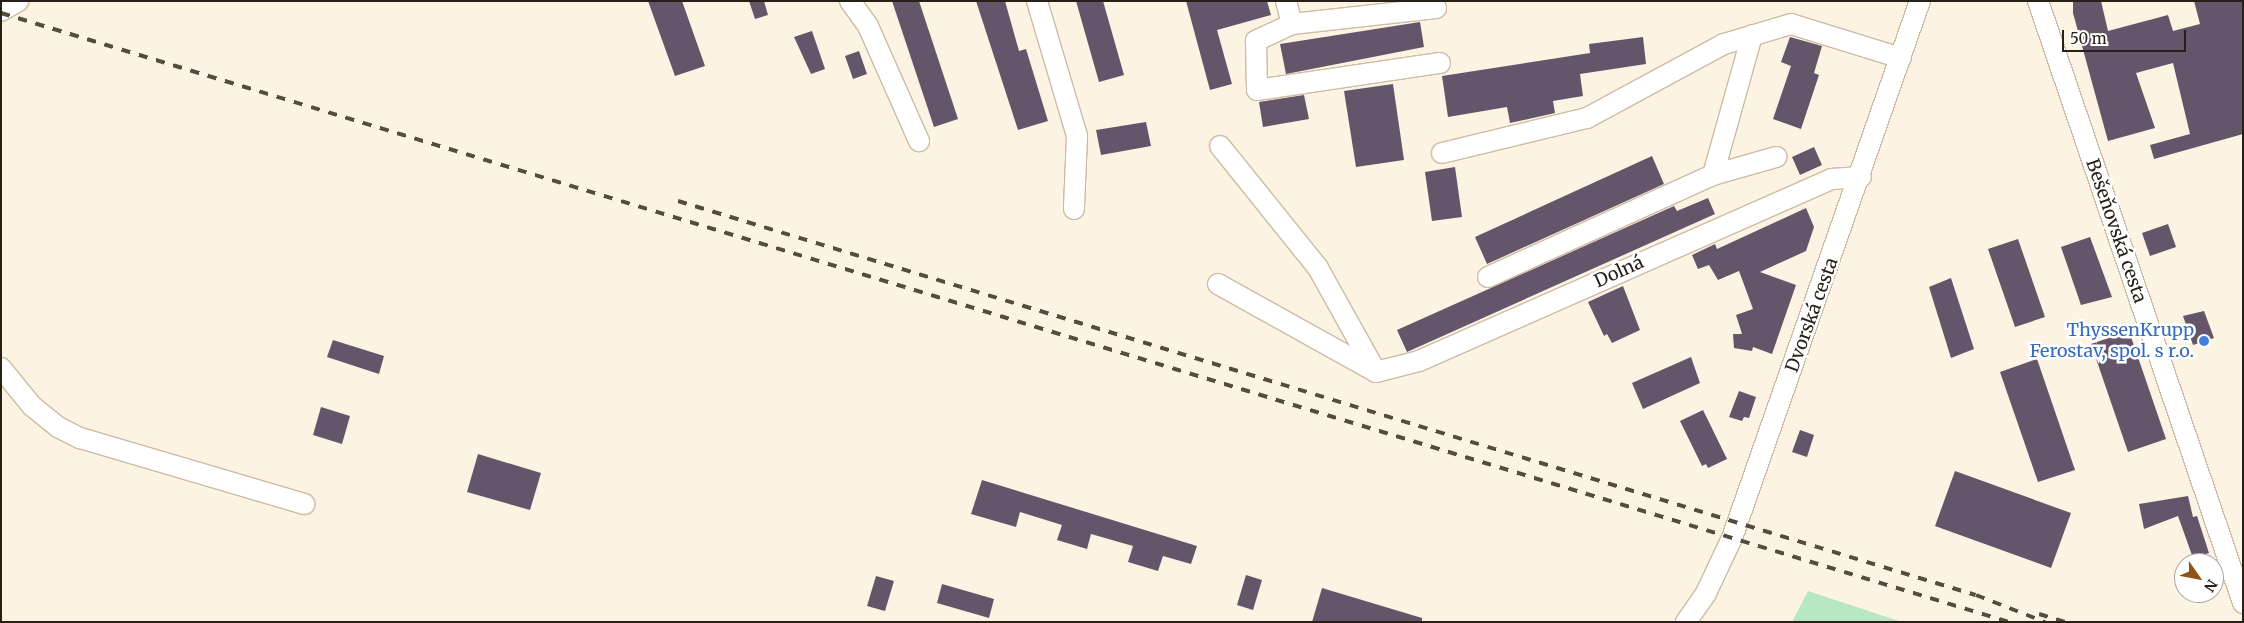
<!DOCTYPE html>
<html>
<head>
<meta charset="utf-8">
<style>
  body { margin:0 }
  #map { position:relative; width:2244px; height:623px; overflow:hidden; background:#fdf3e3; font-family:Merriweather,serif }
  div>[style] { position:absolute }
  .green>* { inset:0; background:#b7e7c3 }
  .building>* { inset:0; background:#65556a }
  .roads { filter:drop-shadow(1px 0 #cdbca3) drop-shadow(-1px 0 #cdbca3) drop-shadow(0 1px #cdbca3) drop-shadow(0 -1px #cdbca3) }
  .minor>* { height:20px; margin:-10px; padding:0 10px; transform-origin:10px; border-radius:10px; background:#fff }
  .rail>* { height:4px; margin-top:-2px; transform-origin:0; background:repeating-linear-gradient(90deg,#534c41 0 9px,transparent 0 18px) }
  .dots>* { width:14px; height:14px; translate:-50% -50%; box-sizing:border-box; border:2px solid #fff; border-radius:50% }
  span { translate:-50% -50%; white-space:nowrap; text-align:center; line-height:1.15; -webkit-text-stroke:5px #fff; paint-order:stroke }
  .street-label { font-size:18px; color:#262016 }
  .shop-label { font-size:18px; color:#366cbe }
  .right { translate:-100% -50%; text-align:right }
  .frame { position:absolute; inset:0; border:2px solid #262016; pointer-events:none }
  .north { position:absolute; left:2174px; top:553px; width:50px; height:50px; box-sizing:border-box; background:#fff; border:1px solid #a8a6a2; border-radius:50%; rotate:123deg; font-size:14px; font-weight:700; line-height:20px; text-align:center; color:#262016 }
  .north::after { content:''; display:block; margin:auto; width:18px; height:22px; background:#915417; clip-path:polygon(50% 0,100% 100%,50% 72%,0 100%) }
  .scale { position:absolute; left:2062px; top:30px; width:124px; height:22px; box-sizing:border-box; border:2px solid #262016; border-top:0; padding-left:6px; font-size:15px; line-height:18px; white-space:nowrap; color:#262016; -webkit-text-stroke:4px #fff; paint-order:stroke }
</style>
</head>
<body>
<div id="map">
  <div class="green">
    <div style="clip-path:polygon(1808px 591px,1902px 622px,1792px 622px)"></div>
  </div>
  <div class="building">
    <div style="clip-path:polygon(648px 1px,682px 1px,705px 66px,675px 76px)"></div>
    <div style="clip-path:polygon(749px 1px,764px 1px,768px 15px,755px 19px)"></div>
    <div style="clip-path:polygon(892px 1px,919px 1px,958px 119px,934px 127px)"></div>
    <div style="clip-path:polygon(976px 1px,1005px 1px,1019px 51px,1026px 49px,1048px 121px,1018px 130px)"></div>
    <div style="clip-path:polygon(1076px 1px,1103px 1px,1124px 75px,1099px 82px)"></div>
    <div style="clip-path:polygon(1186px 1px,1267px 1px,1271px 15px,1217px 30px,1232px 84px,1210px 90px)"></div>
    <div style="clip-path:polygon(2073px 1px,2101px 1px,2108px 31px,2168px 15px,2173px 31px,2200px 24px,2194px 1px,2243px 1px,2243px 134px,2154px 159px,2150px 145px,2190px 134px,2173px 63px,2136px 73px,2155px 128px,2108px 141px,2073px 13px)"></div>
    <div style="clip-path:polygon(1420px 22px,1424px 47px,1286px 74px,1280px 44px)"></div>
    <div style="clip-path:polygon(812px 31px,825px 69px,811px 74px,794px 37px)"></div>
    <div style="clip-path:polygon(1643px 37px,1646px 64px,1580px 74px,1583px 96px,1553px 101px,1555px 113px,1510px 123px,1507px 107px,1448px 117px,1442px 76px,1590px 53px,1589px 44px)"></div>
    <div style="clip-path:polygon(1790px 37px,1822px 46px,1814px 73px,1819px 75px,1801px 129px,1773px 119px,1791px 66px,1781px 62px)"></div>
    <div style="clip-path:polygon(859px 51px,867px 74px,853px 79px,845px 56px)"></div>
    <div style="clip-path:polygon(1393px 84px,1404px 160px,1356px 167px,1344px 91px)"></div>
    <div style="clip-path:polygon(1304px 95px,1309px 119px,1263px 127px,1259px 102px)"></div>
    <div style="clip-path:polygon(1146px 122px,1151px 146px,1101px 155px,1096px 130px)"></div>
    <div style="clip-path:polygon(1814px 147px,1822px 165px,1800px 175px,1792px 157px)"></div>
    <div style="clip-path:polygon(1652px 156px,1664px 184px,1487px 264px,1475px 237px)"></div>
    <div style="clip-path:polygon(1455px 167px,1462px 217px,1432px 221px,1425px 172px)"></div>
    <div style="clip-path:polygon(1708px 198px,1715px 214px,1407px 352px,1397px 330px,1674px 206px,1677px 211px)"></div>
    <div style="clip-path:polygon(1806px 208px,1814px 227px,1806px 251px,1760px 272px,1796px 285px,1772px 354px,1753px 347px,1752px 351px,1734px 348px,1733px 334px,1742px 334px,1736px 315px,1753px 309px,1739px 271px,1718px 280px,1709px 265px,1698px 269px,1692px 255px,1715px 244px,1717px 249px)"></div>
    <div style="clip-path:polygon(2168px 224px,2176px 247px,2150px 256px,2142px 233px)"></div>
    <div style="clip-path:polygon(2090px 237px,2112px 297px,2081px 305px,2061px 247px)"></div>
    <div style="clip-path:polygon(2018px 239px,2045px 317px,2015px 327px,1988px 249px)"></div>
    <div style="clip-path:polygon(1951px 278px,1974px 349px,1951px 358px,1929px 287px)"></div>
    <div style="clip-path:polygon(1623px 286px,1640px 330px,1612px 343px,1607px 334px,1604px 336px,1588px 302px)"></div>
    <div style="clip-path:polygon(2204px 311px,2214px 338px,2193px 345px,2183px 316px)"></div>
    <div style="clip-path:polygon(2129px 331px,2166px 439px,2128px 452px,2091px 344px)"></div>
    <div style="clip-path:polygon(333px 340px,384px 356px,379px 374px,327px 357px)"></div>
    <div style="clip-path:polygon(1691px 357px,1700px 383px,1643px 409px,1632px 383px)"></div>
    <div style="clip-path:polygon(2037px 359px,2075px 470px,2038px 482px,2000px 372px)"></div>
    <div style="clip-path:polygon(1739px 391px,1756px 397px,1749px 418px,1744px 417px,1742px 421px,1729px 417px)"></div>
    <div style="clip-path:polygon(321px 407px,350px 416px,342px 444px,313px 435px)"></div>
    <div style="clip-path:polygon(1703px 410px,1727px 459px,1708px 468px,1706px 464px,1702px 466px,1680px 421px)"></div>
    <div style="clip-path:polygon(1800px 430px,1814px 435px,1807px 457px,1792px 452px)"></div>
    <div style="clip-path:polygon(478px 454px,541px 473px,530px 510px,467px 492px)"></div>
    <div style="clip-path:polygon(1955px 471px,2071px 513px,2051px 568px,1935px 526px)"></div>
    <div style="clip-path:polygon(982px 480px,1197px 546px,1191px 564px,1163px 556px,1158px 571px,1128px 562px,1133px 546px,1091px 534px,1087px 549px,1057px 540px,1062px 525px,1020px 512px,1016px 527px,971px 514px)"></div>
    <div style="clip-path:polygon(2188px 496px,2193px 517px,2197px 516px,2209px 553px,2193px 558px,2178px 516px,2144px 529px,2139px 504px)"></div>
    <div style="clip-path:polygon(1246px 575px,1262px 580px,1253px 610px,1237px 605px)"></div>
    <div style="clip-path:polygon(876px 576px,894px 581px,885px 611px,867px 606px)"></div>
    <div style="clip-path:polygon(942px 584px,994px 599px,989px 618px,937px 603px)"></div>
    <div style="clip-path:polygon(1322px 588px,1422px 618px,1422px 622px,1312px 622px)"></div>
  </div>
  <div class="roads">
    <div class="minor">
      <div style="left:850px;top:1px;width:31px;rotate:54deg"></div>
      <div style="left:868px;top:26px;width:126px;rotate:66.1deg"></div>
      <div style="left:1037px;top:1px;width:141px;rotate:73.5deg"></div>
      <div style="left:1077px;top:136px;width:73px;rotate:92.4deg"></div>
      <div style="left:1286px;top:1px;width:24px;rotate:75deg"></div>
      <div style="left:1292px;top:24px;width:40px;rotate:155deg"></div>
      <div style="left:1256px;top:41px;width:49px;rotate:88.8deg"></div>
      <div style="left:1257px;top:90px;width:185px;rotate:-8.4deg"></div>
      <div style="left:2038px;top:1px;width:636px;rotate:71.19deg"></div>
      <div style="left:1px;top:11px;width:20px;rotate:-30deg"></div>
      <div style="left:1292px;top:24px;width:145px;rotate:-6.3deg"></div>
      <div style="left:1220px;top:146px;width:156px;rotate:51.2deg"></div>
      <div style="left:1318px;top:268px;width:119px;rotate:60.9deg"></div>
      <div style="left:1442px;top:153px;width:149px;rotate:-13.6deg"></div>
      <div style="left:1587px;top:118px;width:156px;rotate:-28.4deg"></div>
      <div style="left:1724px;top:44px;width:70px;rotate:-16.6deg"></div>
      <div style="left:1791px;top:24px;width:115px;rotate:17.2deg"></div>
      <div style="left:1713px;top:175px;width:145px;rotate:-74.4deg"></div>
      <div style="left:1488px;top:277px;width:247px;rotate:-24.4deg"></div>
      <div style="left:1713px;top:175px;width:66px;rotate:-15.9deg"></div>
      <div style="left:1218px;top:284px;width:181px;rotate:29.1deg"></div>
      <div style="left:1px;top:368px;width:49px;rotate:50.8deg"></div>
      <div style="left:32px;top:406px;width:33px;rotate:39deg"></div>
      <div style="left:58px;top:427px;width:25px;rotate:27deg"></div>
      <div style="left:80px;top:438px;width:234px;rotate:16.4deg"></div>
      <div style="left:1376px;top:372px;width:44px;rotate:-14.3deg"></div>
      <div style="left:1419px;top:361px;width:450px;rotate:-23.8deg"></div>
      <div style="left:1831px;top:179px;width:30px;rotate:-4deg"></div>
      <div style="left:1686px;top:622px;width:35px;rotate:-55deg"></div>
      <div style="left:1706px;top:593px;width:61px;rotate:-64.7deg"></div>
      <div style="left:1732px;top:538px;width:569px;rotate:-70.71deg"></div>
    </div>
  </div>
  <div class="rail">
    <div style="left:1px;top:13px;width:2098px;rotate:16.87deg"></div>
    <div style="left:678px;top:201px;width:1356px;rotate:16.89deg"></div>
    <div style="left:1976px;top:595px;width:74px;rotate:21.4deg"></div>
    <div style="left:2039px;top:614px;width:27px;rotate:17deg"></div>
  </div>
  <div class="dots">
    <div style="left:2204px;top:341px;background:#3f7fe0"></div>
  </div>
  <div class="street-label">
    <span style="left:2116px;top:231px;rotate:71deg">Bešeňovská cesta</span>
    <span style="left:1619px;top:272px;rotate:-24deg">Dolná</span>
    <span style="left:1812px;top:315px;rotate:-70deg">Dvorská cesta</span>
  </div>
  <div class="shop-label">
    <span class="right" style="left:2194px;top:341px">ThyssenKrupp<br>Ferostav, spol. s r.o.</span>
  </div>
  <div class="frame"></div>
  <div class="north">N</div>
  <div class="scale">50 m</div>
</div>
</body>
</html>
